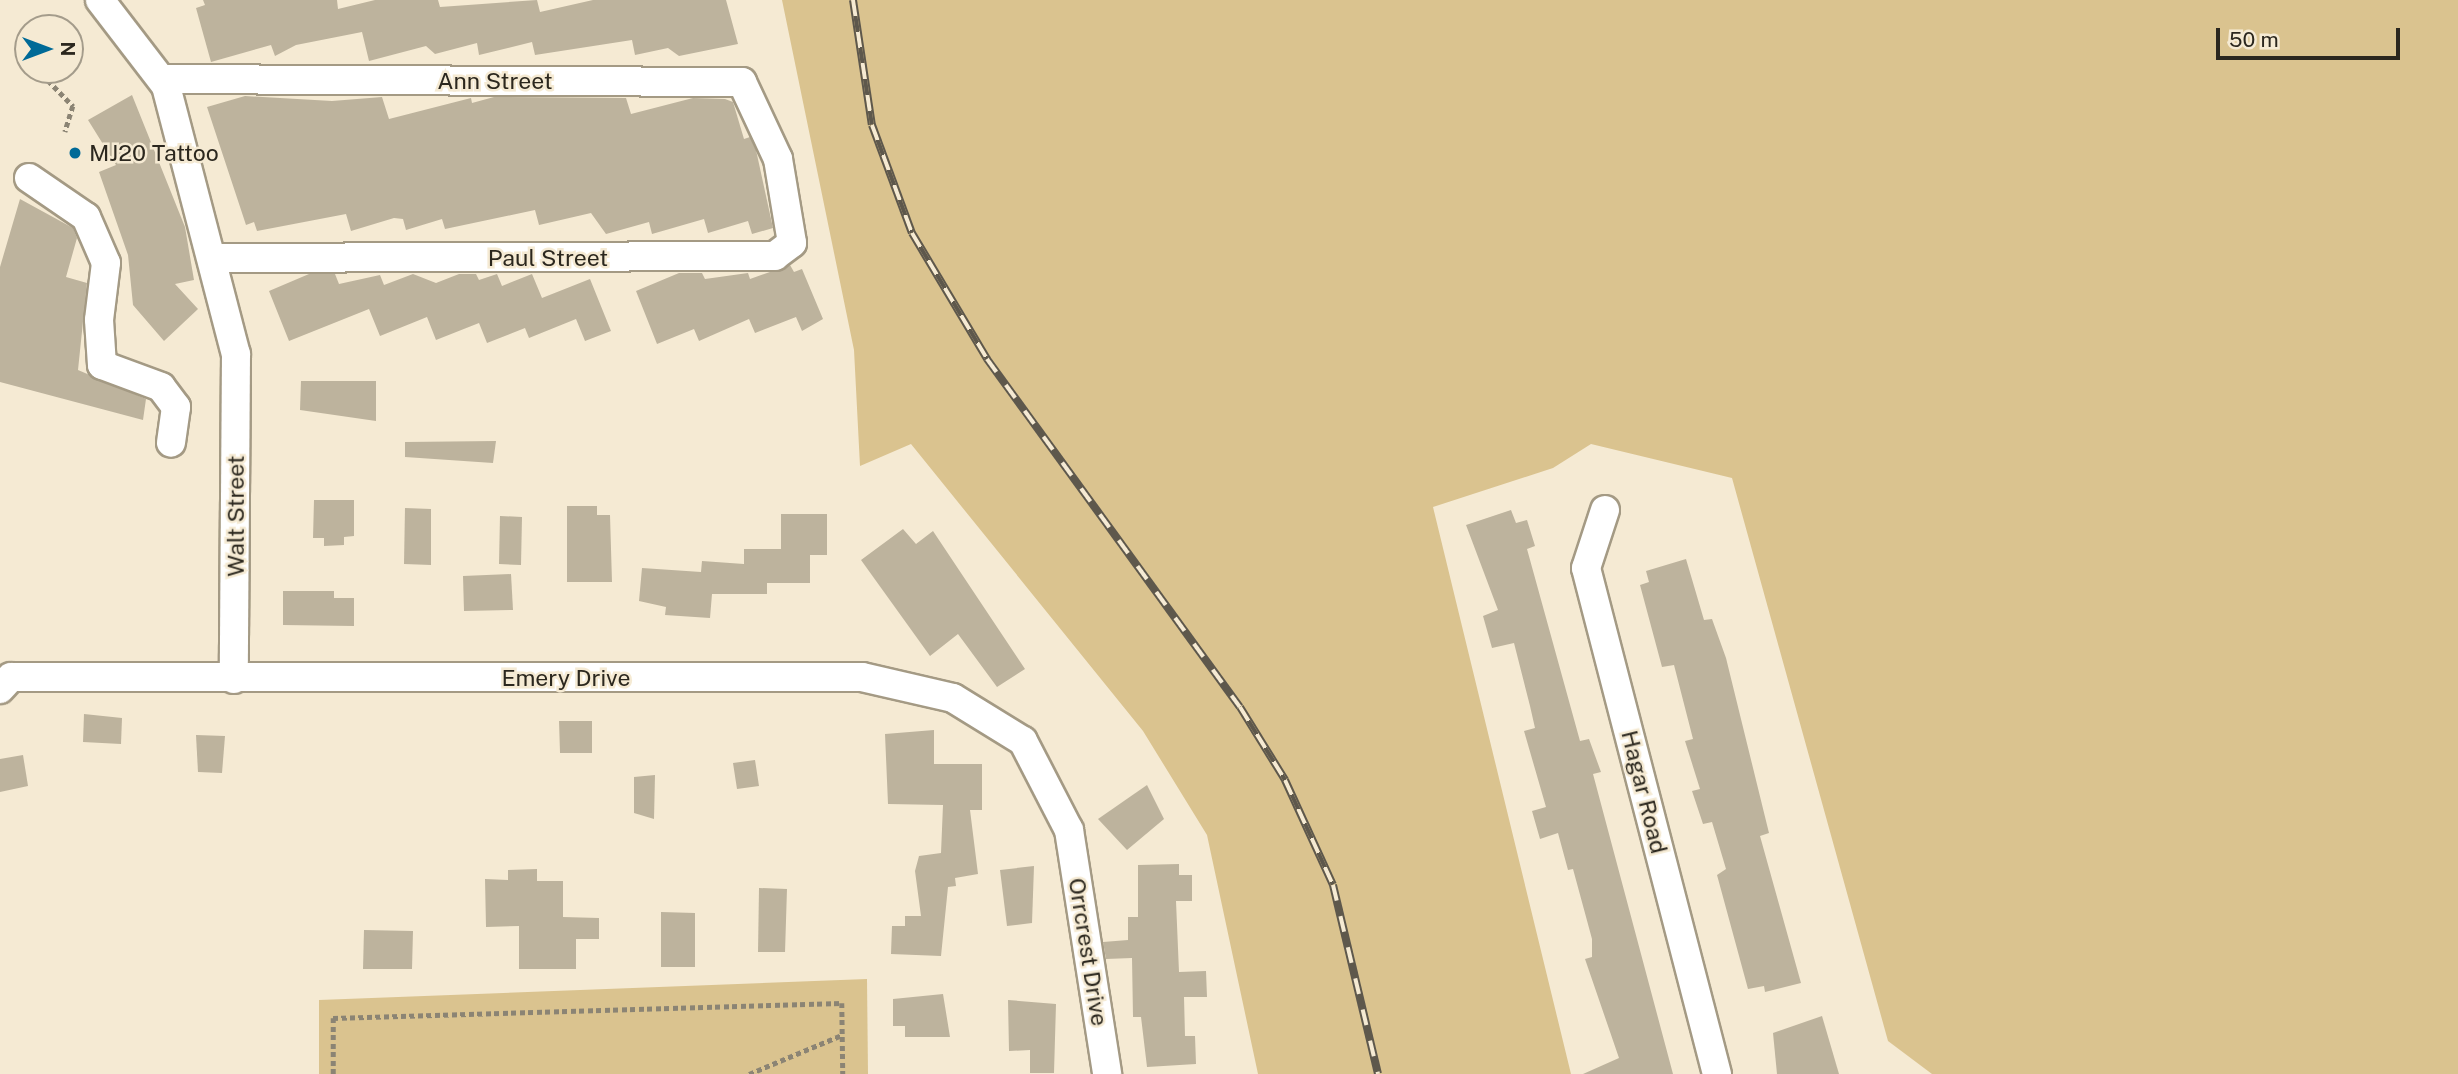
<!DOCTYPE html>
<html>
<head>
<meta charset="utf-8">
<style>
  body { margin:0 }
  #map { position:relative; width:2458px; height:1074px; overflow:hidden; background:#f5ead3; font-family:"Public Sans",sans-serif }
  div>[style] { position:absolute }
  .green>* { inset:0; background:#dac38f }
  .building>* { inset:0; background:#bdb39d }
  .path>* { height:4.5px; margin-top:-2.25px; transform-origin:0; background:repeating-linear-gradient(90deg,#8b8474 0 5px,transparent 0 8.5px) }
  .roads { filter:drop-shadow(2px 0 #a49a84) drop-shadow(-2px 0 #a49a84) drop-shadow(0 2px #a49a84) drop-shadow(0 -2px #a49a84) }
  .minor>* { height:28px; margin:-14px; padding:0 14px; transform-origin:14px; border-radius:14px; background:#fff }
  .rail>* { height:8px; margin-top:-4px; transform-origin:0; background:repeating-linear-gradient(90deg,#f5ead3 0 16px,#5e584c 0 32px); box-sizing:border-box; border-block:2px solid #5e584c }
  .dots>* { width:19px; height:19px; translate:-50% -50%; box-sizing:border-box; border:4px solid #f5ead3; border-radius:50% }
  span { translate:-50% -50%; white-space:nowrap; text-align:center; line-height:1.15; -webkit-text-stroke:5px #f5ead3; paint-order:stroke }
  .street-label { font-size:23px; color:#2b271e }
  .poi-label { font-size:23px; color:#2b271e }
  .left { translate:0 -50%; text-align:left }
  .north { position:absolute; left:14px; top:14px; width:70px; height:70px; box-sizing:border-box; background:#f5ead3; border:2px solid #a49c8b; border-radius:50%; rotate:90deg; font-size:19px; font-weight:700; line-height:28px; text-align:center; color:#2b271e }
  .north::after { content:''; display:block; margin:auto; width:24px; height:32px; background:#006a97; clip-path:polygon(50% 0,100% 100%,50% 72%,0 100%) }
  .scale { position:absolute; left:2216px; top:28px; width:184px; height:32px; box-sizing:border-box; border:4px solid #2b271e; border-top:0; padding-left:9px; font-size:21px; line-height:24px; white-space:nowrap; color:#2b271e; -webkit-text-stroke:5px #f5ead3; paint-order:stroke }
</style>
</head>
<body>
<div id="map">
  <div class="green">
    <div style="clip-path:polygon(782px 0,2458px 0,2458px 1074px,1932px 1074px,1888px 1041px,1732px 478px,1591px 444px,1553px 468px,1433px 507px,1571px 1074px,1258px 1074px,1207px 835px,1143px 731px,911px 444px,860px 466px,854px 350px)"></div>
    <div style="clip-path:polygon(867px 979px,868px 1074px,319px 1074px,319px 1000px)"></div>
  </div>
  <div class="building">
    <div style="clip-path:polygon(203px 0,337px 0,338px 9px,375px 0,438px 0,440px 7px,537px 0,540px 12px,593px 0,726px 0,738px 44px,679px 56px,668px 48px,635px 55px,632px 40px,535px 55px,532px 42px,479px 55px,477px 43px,435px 54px,426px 46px,369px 61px,362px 32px,296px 45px,275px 56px,271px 45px,211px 62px,196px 8px,205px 5px)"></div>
    <div style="clip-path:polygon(132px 95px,185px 227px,194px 280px,175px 284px,198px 309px,164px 341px,133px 305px,128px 255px,99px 172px,116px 165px,88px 120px)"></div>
    <div style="clip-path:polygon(245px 96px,332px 101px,382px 97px,389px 119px,471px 98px,472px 103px,494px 97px,626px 98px,631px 114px,693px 98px,725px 99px,733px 102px,744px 139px,750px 137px,756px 150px,773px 228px,752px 234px,748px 221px,708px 233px,704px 219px,652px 234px,649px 222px,606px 234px,591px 213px,539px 225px,535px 210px,445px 229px,442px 219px,406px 230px,403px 219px,394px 218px,351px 231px,346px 214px,257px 231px,254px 222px,246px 225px,207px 107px)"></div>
    <div style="clip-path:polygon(20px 199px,73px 228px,77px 238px,66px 277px,87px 283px,78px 370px,146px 399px,143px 420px,0 382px,0 267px)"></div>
    <div style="clip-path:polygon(790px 265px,794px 272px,802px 269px,823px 319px,802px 331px,796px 317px,755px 333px,749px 319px,699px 341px,694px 329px,657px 344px,636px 291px,679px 273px,702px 273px,705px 279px,748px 273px,750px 279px)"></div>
    <div style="clip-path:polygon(309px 274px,335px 274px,339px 284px,380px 275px,384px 285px,413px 274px,436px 283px,459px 274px,476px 274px,479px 280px,497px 274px,502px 286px,532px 274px,542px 298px,590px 279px,611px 331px,585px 341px,576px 319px,529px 338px,525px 328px,487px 343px,479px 323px,436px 340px,427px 317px,380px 336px,369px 309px,289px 341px,269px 291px)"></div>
    <div style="clip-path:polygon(301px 381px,376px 381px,376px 421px,300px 410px)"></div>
    <div style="clip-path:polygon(496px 441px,493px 463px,405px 457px,405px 442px)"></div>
    <div style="clip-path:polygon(314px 500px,354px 500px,354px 536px,344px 537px,344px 545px,324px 546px,324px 538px,313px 538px)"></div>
    <div style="clip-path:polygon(567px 506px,597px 506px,597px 515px,610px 515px,612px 582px,567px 582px)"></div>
    <div style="clip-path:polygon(405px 508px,431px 509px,431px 565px,404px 564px)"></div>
    <div style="clip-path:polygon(1511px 510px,1516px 523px,1527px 520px,1535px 546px,1527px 549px,1580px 741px,1589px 739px,1601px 772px,1593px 774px,1673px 1074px,1583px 1074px,1619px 1058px,1585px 959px,1592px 957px,1592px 939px,1573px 869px,1568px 870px,1558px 833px,1540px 839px,1532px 811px,1546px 807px,1524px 731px,1535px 728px,1530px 706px,1514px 643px,1492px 648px,1483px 616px,1498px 610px,1466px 525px)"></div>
    <div style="clip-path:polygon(781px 514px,827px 514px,827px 555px,810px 555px,810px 583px,767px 583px,767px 594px,712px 594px,710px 618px,665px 615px,666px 607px,639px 601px,642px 568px,701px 572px,702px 561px,744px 564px,744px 549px,781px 549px)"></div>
    <div style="clip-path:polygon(500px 516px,522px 517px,521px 565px,499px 564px)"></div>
    <div style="clip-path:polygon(903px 529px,916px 544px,933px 531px,1025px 669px,997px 687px,958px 634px,930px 656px,861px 560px)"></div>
    <div style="clip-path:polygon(1686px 559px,1704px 620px,1712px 619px,1726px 658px,1769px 833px,1760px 836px,1801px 983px,1765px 992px,1764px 986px,1748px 989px,1717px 875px,1726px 869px,1712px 822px,1703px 824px,1692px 791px,1700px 789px,1685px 741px,1693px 739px,1674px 665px,1662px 667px,1640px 585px,1649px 582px,1646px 571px)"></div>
    <div style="clip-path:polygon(511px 574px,513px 610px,464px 611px,463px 576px)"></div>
    <div style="clip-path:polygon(283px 591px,334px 591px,334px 598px,354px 598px,354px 626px,283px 625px)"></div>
    <div style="clip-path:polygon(84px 714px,122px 718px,121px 744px,83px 742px)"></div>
    <div style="clip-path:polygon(559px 721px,592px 721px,592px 753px,560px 753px)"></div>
    <div style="clip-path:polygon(934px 730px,934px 764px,982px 764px,982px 810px,970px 810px,978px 874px,955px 878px,956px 886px,948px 887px,941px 956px,891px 954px,892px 926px,905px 926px,905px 916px,921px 916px,915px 871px,919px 856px,941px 853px,943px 805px,888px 804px,885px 734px)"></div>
    <div style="clip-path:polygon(196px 735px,225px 736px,222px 773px,198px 772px)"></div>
    <div style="clip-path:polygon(23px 755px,28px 786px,0 792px,0 759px)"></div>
    <div style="clip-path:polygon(755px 760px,759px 786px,737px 789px,733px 763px)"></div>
    <div style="clip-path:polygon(655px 775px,654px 819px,634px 813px,634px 777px)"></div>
    <div style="clip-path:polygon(1147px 785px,1164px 819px,1127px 850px,1098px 819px)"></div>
    <div style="clip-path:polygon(1179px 864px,1179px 875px,1192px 875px,1192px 901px,1176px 901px,1179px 972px,1206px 971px,1207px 997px,1184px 997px,1185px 1036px,1195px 1036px,1196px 1064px,1147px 1067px,1141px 1017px,1133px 1017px,1132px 958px,1106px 959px,1103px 942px,1128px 940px,1128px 917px,1138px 917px,1138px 865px)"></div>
    <div style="clip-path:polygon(1034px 866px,1032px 923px,1007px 926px,1000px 870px)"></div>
    <div style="clip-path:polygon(537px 869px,537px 881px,563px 881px,563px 917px,599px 918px,599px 939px,576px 939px,576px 969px,519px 969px,519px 926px,486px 927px,485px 879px,508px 880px,508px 870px)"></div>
    <div style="clip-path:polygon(759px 888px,787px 889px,785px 952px,758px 952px)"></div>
    <div style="clip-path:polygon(661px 912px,695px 913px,695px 967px,661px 967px)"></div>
    <div style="clip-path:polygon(364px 930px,413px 931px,412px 969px,363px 969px)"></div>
    <div style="clip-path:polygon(943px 994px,950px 1037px,905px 1037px,905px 1026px,893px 1026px,893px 999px)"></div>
    <div style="clip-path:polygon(1008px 1000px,1056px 1004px,1054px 1073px,1030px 1073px,1030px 1050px,1009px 1051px)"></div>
    <div style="clip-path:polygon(1822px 1016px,1839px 1074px,1777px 1074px,1773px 1033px)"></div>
  </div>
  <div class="path">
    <div style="left:42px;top:74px;width:45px;rotate:45.9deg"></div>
    <div style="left:73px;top:106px;width:27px;rotate:107deg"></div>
    <div style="left:333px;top:1074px;width:56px;rotate:-90deg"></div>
    <div style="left:333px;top:1018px;width:509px;rotate:-1.69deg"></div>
    <div style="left:842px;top:1003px;width:71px;rotate:89.2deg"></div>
    <div style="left:749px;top:1074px;width:101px;rotate:-22.8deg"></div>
  </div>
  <div class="roads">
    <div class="minor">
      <div style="left:100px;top:0;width:108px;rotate:52.5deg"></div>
      <div style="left:166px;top:86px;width:277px;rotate:75.4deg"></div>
      <div style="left:236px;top:354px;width:325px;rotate:90.4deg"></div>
      <div style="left:162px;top:79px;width:580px;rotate:0.3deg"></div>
      <div style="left:742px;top:82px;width:85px;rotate:64.9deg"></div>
      <div style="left:778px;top:159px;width:85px;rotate:80.5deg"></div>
      <div style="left:792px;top:243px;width:21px;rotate:143deg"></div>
      <div style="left:775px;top:256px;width:562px;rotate:179.8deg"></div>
      <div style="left:29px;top:178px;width:69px;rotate:34.4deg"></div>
      <div style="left:86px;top:217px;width:50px;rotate:66.5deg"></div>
      <div style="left:106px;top:263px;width:57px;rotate:97deg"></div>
      <div style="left:99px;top:320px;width:45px;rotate:86.2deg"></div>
      <div style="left:102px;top:365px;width:63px;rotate:20.4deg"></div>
      <div style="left:161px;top:387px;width:25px;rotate:53deg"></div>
      <div style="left:176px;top:407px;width:36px;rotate:98deg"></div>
      <div style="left:1605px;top:510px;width:61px;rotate:108.1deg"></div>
      <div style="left:1586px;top:568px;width:523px;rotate:75.49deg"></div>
      <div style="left:0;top:689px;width:16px;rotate:-47deg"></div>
      <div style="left:11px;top:677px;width:851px"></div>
      <div style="left:862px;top:677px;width:93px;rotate:13deg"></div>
      <div style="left:953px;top:698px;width:82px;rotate:31.6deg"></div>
      <div style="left:1023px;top:741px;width:100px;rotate:62.7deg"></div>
      <div style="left:1069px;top:830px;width:247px;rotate:81.1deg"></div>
    </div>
  </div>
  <div class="rail">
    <div style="left:853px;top:0;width:126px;rotate:81.4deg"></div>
    <div style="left:872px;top:125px;width:115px;rotate:69.7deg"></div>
    <div style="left:912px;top:233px;width:147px;rotate:59.2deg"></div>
    <div style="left:987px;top:359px;width:430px;rotate:54deg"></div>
    <div style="left:1240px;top:707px;width:86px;rotate:58.3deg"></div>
    <div style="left:1285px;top:780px;width:115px;rotate:65.4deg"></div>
    <div style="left:1333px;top:885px;width:194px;rotate:76.6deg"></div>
  </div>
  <div class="dots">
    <div style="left:75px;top:153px;background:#006a97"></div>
  </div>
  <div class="street-label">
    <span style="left:495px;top:81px">Ann Street</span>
    <span style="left:548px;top:258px">Paul Street</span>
    <span style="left:236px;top:516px;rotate:-90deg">Walt Street</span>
    <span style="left:566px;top:678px">Emery Drive</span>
    <span style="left:1644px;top:792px;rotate:76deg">Hagar Road</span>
    <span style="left:1088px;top:952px;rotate:81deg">Orrcrest Drive</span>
  </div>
  <div class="poi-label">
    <span class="left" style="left:89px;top:153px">MJ20 Tattoo</span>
  </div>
  <div class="north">N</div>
  <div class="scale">50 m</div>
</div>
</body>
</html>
